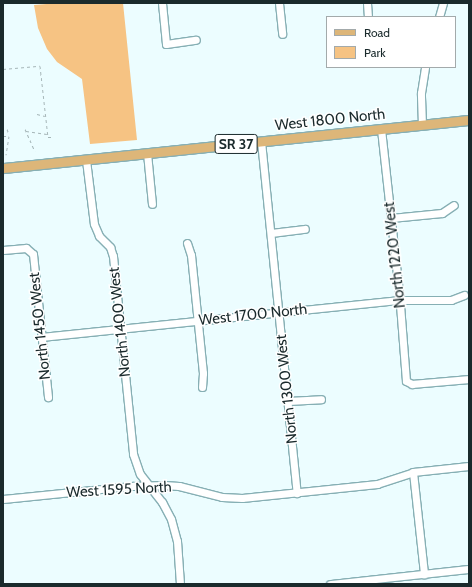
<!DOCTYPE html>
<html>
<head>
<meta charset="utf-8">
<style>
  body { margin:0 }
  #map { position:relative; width:472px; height:587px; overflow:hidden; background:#ecfdff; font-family:Cabin,sans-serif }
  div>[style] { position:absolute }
  .green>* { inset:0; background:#f6c383 }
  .path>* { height:1px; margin-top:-0.5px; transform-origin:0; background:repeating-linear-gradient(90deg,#a6b6b8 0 3px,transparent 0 6px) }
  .roads { filter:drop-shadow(1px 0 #86afb4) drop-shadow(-1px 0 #86afb4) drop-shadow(0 1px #86afb4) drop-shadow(0 -1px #86afb4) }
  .minor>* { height:7px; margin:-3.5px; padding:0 3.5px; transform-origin:3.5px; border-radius:3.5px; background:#fff }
  .major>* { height:9px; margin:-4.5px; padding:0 4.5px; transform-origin:4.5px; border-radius:4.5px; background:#ddb679 }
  span { translate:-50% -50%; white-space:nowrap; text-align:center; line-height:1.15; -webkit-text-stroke:3px #fff; paint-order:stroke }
  .shield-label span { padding:1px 3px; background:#fff; border:1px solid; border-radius:3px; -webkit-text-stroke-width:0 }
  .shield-label { font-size:14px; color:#1a2a2c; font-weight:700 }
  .street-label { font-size:15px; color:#1a2a2c }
  .frame { position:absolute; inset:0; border:4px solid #1a2a2c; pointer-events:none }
  .legend { position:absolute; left:326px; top:16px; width:130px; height:52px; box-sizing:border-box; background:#fff; border:1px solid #a3aaab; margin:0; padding:5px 7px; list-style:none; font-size:12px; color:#1a2a2c }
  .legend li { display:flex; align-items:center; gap:8px; height:20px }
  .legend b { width:20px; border:1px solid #a3aaab }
</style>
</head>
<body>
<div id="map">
  <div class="green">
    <div style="clip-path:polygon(59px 3px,123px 3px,137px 140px,90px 144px,82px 79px,57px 62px,47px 49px,38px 28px,34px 5px)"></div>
  </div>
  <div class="path">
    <div style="left:3px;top:69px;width:37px;rotate:-5deg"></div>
    <div style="left:40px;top:66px;width:71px;rotate:83.6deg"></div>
    <div style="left:48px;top:137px;width:6px"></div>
    <div style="left:37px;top:114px;width:8px;rotate:14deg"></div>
    <div style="left:7px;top:129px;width:5px;rotate:68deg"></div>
    <div style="left:25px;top:129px;width:24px;rotate:66deg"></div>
    <div style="left:26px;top:131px;width:21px;rotate:8deg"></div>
    <div style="left:3px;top:136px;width:6px"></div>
    <div style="left:9px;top:136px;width:19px;rotate:99deg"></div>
  </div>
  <div class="roads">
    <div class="minor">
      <div style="left:162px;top:3px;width:41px;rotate:84.4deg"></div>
      <div style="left:166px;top:44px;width:30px;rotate:-8deg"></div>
      <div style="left:279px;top:3px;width:31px;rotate:84deg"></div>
      <div style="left:367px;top:3px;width:14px;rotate:86deg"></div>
      <div style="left:439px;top:17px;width:15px;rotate:-74deg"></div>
      <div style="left:422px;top:125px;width:32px;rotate:-92deg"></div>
      <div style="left:421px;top:93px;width:26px;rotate:-81deg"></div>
      <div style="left:381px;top:129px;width:164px;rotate:83.7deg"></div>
      <div style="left:399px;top:292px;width:89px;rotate:85.5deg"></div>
      <div style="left:406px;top:381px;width:7px;rotate:27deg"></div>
      <div style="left:412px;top:384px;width:57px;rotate:-5deg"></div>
      <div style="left:261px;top:141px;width:354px;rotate:84.2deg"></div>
      <div style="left:147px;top:153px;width:51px;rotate:84.4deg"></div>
      <div style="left:86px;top:160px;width:64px;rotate:82.9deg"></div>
      <div style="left:94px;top:224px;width:13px;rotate:67deg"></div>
      <div style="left:99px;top:236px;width:16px;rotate:45deg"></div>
      <div style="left:110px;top:247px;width:9px;rotate:72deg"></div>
      <div style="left:113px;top:256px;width:199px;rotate:84.2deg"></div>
      <div style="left:133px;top:454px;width:21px;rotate:71deg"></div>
      <div style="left:140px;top:474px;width:36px;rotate:52deg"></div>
      <div style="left:162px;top:502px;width:19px;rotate:62deg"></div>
      <div style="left:171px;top:519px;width:23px;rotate:75deg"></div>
      <div style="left:177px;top:541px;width:43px;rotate:86deg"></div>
      <div style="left:391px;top:218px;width:51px;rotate:-5.6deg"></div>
      <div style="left:442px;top:213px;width:14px;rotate:-34deg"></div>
      <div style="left:271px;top:233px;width:34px;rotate:-7deg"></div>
      <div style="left:187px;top:243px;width:13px;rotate:72deg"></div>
      <div style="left:191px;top:255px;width:119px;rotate:84.2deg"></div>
      <div style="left:203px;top:373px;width:14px;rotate:94deg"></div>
      <div style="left:3px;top:250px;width:23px;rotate:-5deg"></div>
      <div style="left:26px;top:248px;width:9px;rotate:41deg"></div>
      <div style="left:33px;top:254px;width:144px;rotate:84deg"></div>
      <div style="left:41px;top:337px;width:361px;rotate:-5.9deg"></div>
      <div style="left:400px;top:300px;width:51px"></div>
      <div style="left:451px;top:300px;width:14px;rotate:-21deg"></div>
      <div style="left:288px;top:401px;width:33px;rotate:-3deg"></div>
      <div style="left:413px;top:472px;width:103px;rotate:83.8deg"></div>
      <div style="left:3px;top:499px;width:130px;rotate:-5.8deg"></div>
      <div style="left:132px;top:486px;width:32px;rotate:-2deg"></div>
      <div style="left:164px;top:485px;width:15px;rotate:4deg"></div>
      <div style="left:179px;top:486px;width:44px;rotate:14.3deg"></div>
      <div style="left:222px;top:497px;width:20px;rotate:3deg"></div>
      <div style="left:242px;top:498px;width:136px;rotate:-5.9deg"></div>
      <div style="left:377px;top:484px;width:38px;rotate:-18deg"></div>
      <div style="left:413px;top:472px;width:56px;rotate:-6.1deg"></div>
      <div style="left:330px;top:584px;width:140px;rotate:-6.2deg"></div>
    </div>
    <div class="major">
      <div style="left:3px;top:168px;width:468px;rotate:-5.9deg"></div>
    </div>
  </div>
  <div class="shield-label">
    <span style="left:236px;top:144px">SR 37</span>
  </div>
  <div class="street-label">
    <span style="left:330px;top:120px;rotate:-6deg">West 1800 North</span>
    <span style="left:395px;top:255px;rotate:-96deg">North 1220 West</span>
    <span style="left:253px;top:315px;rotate:-6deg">West 1700 North</span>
    <span style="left:120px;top:322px;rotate:-96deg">North 1400 West</span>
    <span style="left:40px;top:326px;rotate:-96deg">North 1450 West</span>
    <span style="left:287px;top:389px;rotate:-96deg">North 1300 West</span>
    <span style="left:119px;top:490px;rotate:-3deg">West 1595 North</span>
  </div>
  <div class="frame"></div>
  <ul class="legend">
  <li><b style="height:5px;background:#ddb679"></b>Road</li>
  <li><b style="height:11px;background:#f6c383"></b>Park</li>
  </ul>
</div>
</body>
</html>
